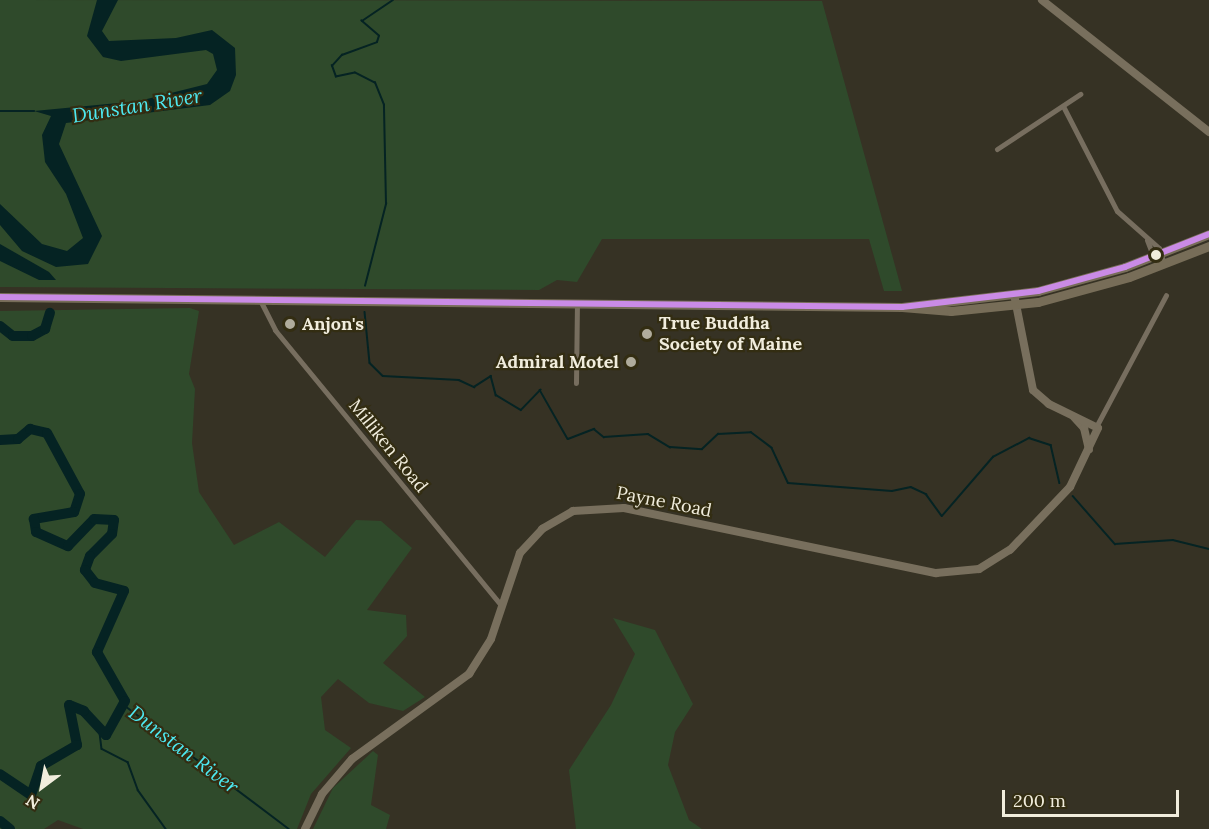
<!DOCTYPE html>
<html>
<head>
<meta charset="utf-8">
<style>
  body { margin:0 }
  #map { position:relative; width:1209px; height:829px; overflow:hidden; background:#363224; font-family:Lora,serif }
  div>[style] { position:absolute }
  .green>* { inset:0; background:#2f4a2b }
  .water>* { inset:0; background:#052323 }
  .stream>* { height:1.5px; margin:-0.75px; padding:0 0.75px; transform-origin:0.75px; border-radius:0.75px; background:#052323 }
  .river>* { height:10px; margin:-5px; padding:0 5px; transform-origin:5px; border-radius:5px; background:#052323 }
  .street>* { height:5px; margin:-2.5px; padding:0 2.5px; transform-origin:2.5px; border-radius:2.5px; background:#776e5f }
  .secondary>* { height:8px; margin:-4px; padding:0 4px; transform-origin:4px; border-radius:4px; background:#786f5d }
  .primary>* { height:9px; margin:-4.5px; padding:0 4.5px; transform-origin:4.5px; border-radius:4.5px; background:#776d58 }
  .bus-1>* { height:6px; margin:-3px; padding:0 3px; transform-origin:3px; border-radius:3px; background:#ca8be6 }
  .dots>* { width:16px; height:16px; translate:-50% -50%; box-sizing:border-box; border:3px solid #332d12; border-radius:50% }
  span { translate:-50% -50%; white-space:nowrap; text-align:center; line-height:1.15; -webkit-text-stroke:4.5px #332d12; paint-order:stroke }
  .poi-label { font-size:18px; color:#f1eddd; font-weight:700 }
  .left { translate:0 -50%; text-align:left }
  .right { translate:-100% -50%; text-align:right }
  .street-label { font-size:18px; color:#f1eddd }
  .water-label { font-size:20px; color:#4de8f0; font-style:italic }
  .north { position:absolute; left:12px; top:757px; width:60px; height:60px; -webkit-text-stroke:4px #332d12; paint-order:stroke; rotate:212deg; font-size:16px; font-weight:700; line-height:24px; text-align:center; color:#f1eddd }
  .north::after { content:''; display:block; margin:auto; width:21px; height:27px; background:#f1eddd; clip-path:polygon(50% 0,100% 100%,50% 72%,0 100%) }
  .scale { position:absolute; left:1002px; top:790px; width:177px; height:27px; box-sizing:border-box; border:3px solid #f1eddd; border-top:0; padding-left:8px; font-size:18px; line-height:21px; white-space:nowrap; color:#f1eddd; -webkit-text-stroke:4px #332d12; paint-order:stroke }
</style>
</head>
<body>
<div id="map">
  <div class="green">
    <div style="clip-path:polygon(0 0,822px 1px,902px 291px,884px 291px,869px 239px,602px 239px,577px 282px,557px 280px,539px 290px,0 287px)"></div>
    <div style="clip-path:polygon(190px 308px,199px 311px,189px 374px,195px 389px,192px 443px,199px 492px,234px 545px,279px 522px,325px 557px,356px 520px,381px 521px,412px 548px,367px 610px,406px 615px,407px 636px,383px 663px,425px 697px,403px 711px,369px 703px,338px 679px,321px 697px,325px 730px,351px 748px,311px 794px,297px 829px,83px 829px,58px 820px,44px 829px,0 829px,0 311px)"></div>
    <div style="clip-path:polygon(613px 618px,655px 630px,693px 704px,675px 732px,668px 765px,689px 820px,702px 829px,576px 829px,569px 770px,611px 705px,635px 654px)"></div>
    <div style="clip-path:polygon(373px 751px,378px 755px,371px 805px,390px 815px,386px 829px,313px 829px,333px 788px)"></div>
  </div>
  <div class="water">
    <div style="clip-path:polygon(97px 0,118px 0,102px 31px,109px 41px,176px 38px,212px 30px,235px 48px,236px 75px,230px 91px,210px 105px,66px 123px,59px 144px,102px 236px,88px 264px,56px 267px,22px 251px,0 225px,0 204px,42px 244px,67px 251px,83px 238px,66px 194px,45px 162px,42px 135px,51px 116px,34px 111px,139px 101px,207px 84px,217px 70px,213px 54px,206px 50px,121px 61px,103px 57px,87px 36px)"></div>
    <div style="clip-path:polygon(0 244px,49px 272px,56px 280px,39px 280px,0 261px)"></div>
  </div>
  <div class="stream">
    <div style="left:0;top:111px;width:34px"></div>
    <div style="left:365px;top:286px;width:85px;rotate:-75.6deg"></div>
    <div style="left:386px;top:204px;width:99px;rotate:-91.2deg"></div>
    <div style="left:384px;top:105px;width:24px;rotate:-112deg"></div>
    <div style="left:375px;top:83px;width:22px;rotate:-153deg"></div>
    <div style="left:355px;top:73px;width:19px;rotate:168deg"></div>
    <div style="left:336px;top:77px;width:12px;rotate:-110deg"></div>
    <div style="left:332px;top:66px;width:15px;rotate:-48deg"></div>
    <div style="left:342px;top:55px;width:37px;rotate:-20deg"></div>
    <div style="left:377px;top:42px;width:6px;rotate:-72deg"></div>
    <div style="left:379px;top:36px;width:23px;rotate:-139deg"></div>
    <div style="left:362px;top:21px;width:37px;rotate:-34deg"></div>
    <div style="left:365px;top:312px;width:51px;rotate:84.4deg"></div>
    <div style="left:370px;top:363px;width:18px;rotate:45deg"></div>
    <div style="left:383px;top:376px;width:76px;rotate:3deg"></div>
    <div style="left:459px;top:380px;width:17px;rotate:25deg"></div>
    <div style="left:474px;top:387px;width:20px;rotate:-33deg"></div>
    <div style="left:491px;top:376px;width:20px;rotate:75deg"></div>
    <div style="left:496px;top:395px;width:29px;rotate:31deg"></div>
    <div style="left:521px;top:410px;width:28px;rotate:-46deg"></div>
    <div style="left:540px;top:390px;width:56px;rotate:60.3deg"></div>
    <div style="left:568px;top:439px;width:28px;rotate:-21deg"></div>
    <div style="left:594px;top:429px;width:13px;rotate:39deg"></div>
    <div style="left:604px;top:437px;width:44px;rotate:-3.9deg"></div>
    <div style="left:648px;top:434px;width:26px;rotate:31deg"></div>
    <div style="left:670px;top:447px;width:32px;rotate:4deg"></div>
    <div style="left:702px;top:449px;width:22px;rotate:-43deg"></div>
    <div style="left:718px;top:434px;width:33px;rotate:-3deg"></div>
    <div style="left:751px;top:432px;width:26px;rotate:37deg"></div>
    <div style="left:772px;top:448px;width:38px;rotate:65deg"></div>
    <div style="left:788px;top:483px;width:104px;rotate:4.4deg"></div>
    <div style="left:892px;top:491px;width:19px;rotate:-12deg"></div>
    <div style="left:911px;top:487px;width:17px;rotate:25deg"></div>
    <div style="left:926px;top:494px;width:27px;rotate:54deg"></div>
    <div style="left:942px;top:516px;width:78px;rotate:-49.2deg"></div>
    <div style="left:993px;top:457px;width:41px;rotate:-27.8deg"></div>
    <div style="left:1029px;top:438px;width:23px;rotate:18deg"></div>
    <div style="left:1051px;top:445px;width:39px;rotate:77deg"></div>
    <div style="left:1073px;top:496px;width:64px;rotate:48.8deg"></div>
    <div style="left:1115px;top:544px;width:58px;rotate:-3.9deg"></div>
    <div style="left:1173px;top:540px;width:37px;rotate:14deg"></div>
    <div style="left:124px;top:705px;width:206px;rotate:36.9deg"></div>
    <div style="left:100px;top:733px;width:16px;rotate:83deg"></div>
    <div style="left:102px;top:749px;width:29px;rotate:27deg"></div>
    <div style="left:128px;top:762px;width:30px;rotate:70deg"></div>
    <div style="left:138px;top:790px;width:48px;rotate:54.3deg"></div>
  </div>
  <div class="river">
    <div style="left:0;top:326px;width:16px;rotate:38deg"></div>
    <div style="left:13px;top:336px;width:19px"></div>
    <div style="left:32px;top:336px;width:15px;rotate:-28deg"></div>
    <div style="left:45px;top:329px;width:17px;rotate:-73deg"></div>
    <div style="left:0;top:440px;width:18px;rotate:-3deg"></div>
    <div style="left:18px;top:439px;width:16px;rotate:-40deg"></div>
    <div style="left:30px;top:429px;width:17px;rotate:13deg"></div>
    <div style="left:47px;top:433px;width:69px;rotate:61.6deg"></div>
    <div style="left:80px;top:494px;width:19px;rotate:108deg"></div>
    <div style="left:74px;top:512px;width:41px;rotate:170.1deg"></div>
    <div style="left:34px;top:519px;width:13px;rotate:81deg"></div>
    <div style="left:36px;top:532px;width:35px;rotate:24deg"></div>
    <div style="left:68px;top:546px;width:37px;rotate:-46deg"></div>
    <div style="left:94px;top:519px;width:20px;rotate:3deg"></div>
    <div style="left:114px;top:520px;width:14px;rotate:98deg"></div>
    <div style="left:112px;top:534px;width:31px;rotate:135deg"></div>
    <div style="left:90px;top:556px;width:15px;rotate:110deg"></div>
    <div style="left:85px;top:570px;width:16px;rotate:52deg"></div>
    <div style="left:95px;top:583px;width:30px;rotate:15deg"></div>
    <div style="left:124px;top:591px;width:67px;rotate:113.9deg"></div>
    <div style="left:97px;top:652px;width:56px;rotate:60.3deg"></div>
    <div style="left:125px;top:701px;width:39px;rotate:119deg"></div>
    <div style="left:106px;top:735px;width:33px;rotate:-133deg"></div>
    <div style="left:84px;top:711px;width:16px;rotate:-158deg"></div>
    <div style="left:69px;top:705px;width:41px;rotate:78.7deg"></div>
    <div style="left:77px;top:745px;width:42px;rotate:149.7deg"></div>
    <div style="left:41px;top:766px;width:31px;rotate:109deg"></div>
    <div style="left:31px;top:795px;width:37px;rotate:-146deg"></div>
    <div style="left:0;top:821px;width:13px;rotate:39deg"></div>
  </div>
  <div class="street">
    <div style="left:1064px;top:108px;width:116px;rotate:62.8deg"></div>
    <div style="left:1117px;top:211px;width:56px;rotate:41.4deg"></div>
    <div style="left:1159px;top:248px;width:17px;rotate:73deg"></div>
    <div style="left:997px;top:149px;width:100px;rotate:-33.5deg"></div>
    <div style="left:1147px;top:240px;width:19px;rotate:69deg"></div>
    <div style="left:260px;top:300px;width:34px;rotate:63deg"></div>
    <div style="left:275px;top:330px;width:357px;rotate:50.6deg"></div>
    <div style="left:576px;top:383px;width:80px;rotate:-89.3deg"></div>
    <div style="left:1097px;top:425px;width:147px;rotate:-62deg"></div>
  </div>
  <div class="secondary">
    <div style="left:1042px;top:0;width:213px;rotate:38.3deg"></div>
    <div style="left:1074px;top:417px;width:15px;rotate:48deg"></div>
    <div style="left:1084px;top:428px;width:22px;rotate:77deg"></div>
    <div style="left:305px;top:829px;width:39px;rotate:-64deg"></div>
    <div style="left:322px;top:794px;width:46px;rotate:-49.4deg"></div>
    <div style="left:352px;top:759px;width:145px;rotate:-36deg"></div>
    <div style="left:469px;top:674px;width:41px;rotate:-57.8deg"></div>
    <div style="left:491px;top:639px;width:91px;rotate:-71.4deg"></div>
    <div style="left:520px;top:553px;width:33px;rotate:-47deg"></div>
    <div style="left:542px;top:529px;width:36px;rotate:-30deg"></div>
    <div style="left:573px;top:511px;width:51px;rotate:-3.4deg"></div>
    <div style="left:624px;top:508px;width:319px;rotate:11.8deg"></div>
    <div style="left:936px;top:573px;width:43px;rotate:-5.3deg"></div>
    <div style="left:979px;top:569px;width:36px;rotate:-32deg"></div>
    <div style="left:1010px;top:550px;width:87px;rotate:-46.4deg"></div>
    <div style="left:1070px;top:487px;width:65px;rotate:-64.6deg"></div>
    <div style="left:1098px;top:428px;width:55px;rotate:-153.9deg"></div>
    <div style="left:1049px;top:404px;width:21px;rotate:-139deg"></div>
    <div style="left:1033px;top:390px;width:93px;rotate:-101.2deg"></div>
  </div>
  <div class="primary">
    <div style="left:0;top:297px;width:902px;rotate:0.64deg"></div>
    <div style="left:902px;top:307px;width:137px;rotate:-6.7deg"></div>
    <div style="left:1038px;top:291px;width:90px;rotate:-15.4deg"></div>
    <div style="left:1125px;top:267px;width:90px;rotate:-21.4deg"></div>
    <div style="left:902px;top:307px;width:49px;rotate:4.7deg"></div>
    <div style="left:951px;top:311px;width:87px;rotate:-5.9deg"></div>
    <div style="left:1038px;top:302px;width:94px;rotate:-15.4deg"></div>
    <div style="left:1129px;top:277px;width:86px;rotate:-21.2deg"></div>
  </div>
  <div class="bus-1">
    <div style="left:0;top:297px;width:902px;rotate:0.64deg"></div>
    <div style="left:902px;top:307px;width:137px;rotate:-6.7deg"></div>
    <div style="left:1038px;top:291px;width:90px;rotate:-15.4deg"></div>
    <div style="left:1125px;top:267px;width:90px;rotate:-21.4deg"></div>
  </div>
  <div class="dots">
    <div style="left:1156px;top:255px;background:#f1eddd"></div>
    <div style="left:290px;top:324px;background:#b0ac9c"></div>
    <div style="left:647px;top:334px;background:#b0ac9c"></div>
    <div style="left:631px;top:362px;background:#b0ac9c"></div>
  </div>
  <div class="poi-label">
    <span class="left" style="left:302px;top:324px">Anjon's</span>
    <span class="left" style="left:659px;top:334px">True Buddha<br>Society of Maine</span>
    <span class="right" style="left:619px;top:362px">Admiral Motel</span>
  </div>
  <div class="street-label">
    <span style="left:388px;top:446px;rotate:51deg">Milliken Road</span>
    <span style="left:664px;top:502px;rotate:11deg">Payne Road</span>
  </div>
  <div class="water-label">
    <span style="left:137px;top:105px;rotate:-9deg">Dunstan River</span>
    <span style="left:184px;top:749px;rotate:37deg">Dunstan River</span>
  </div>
  <div class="north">N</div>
  <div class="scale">200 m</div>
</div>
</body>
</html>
